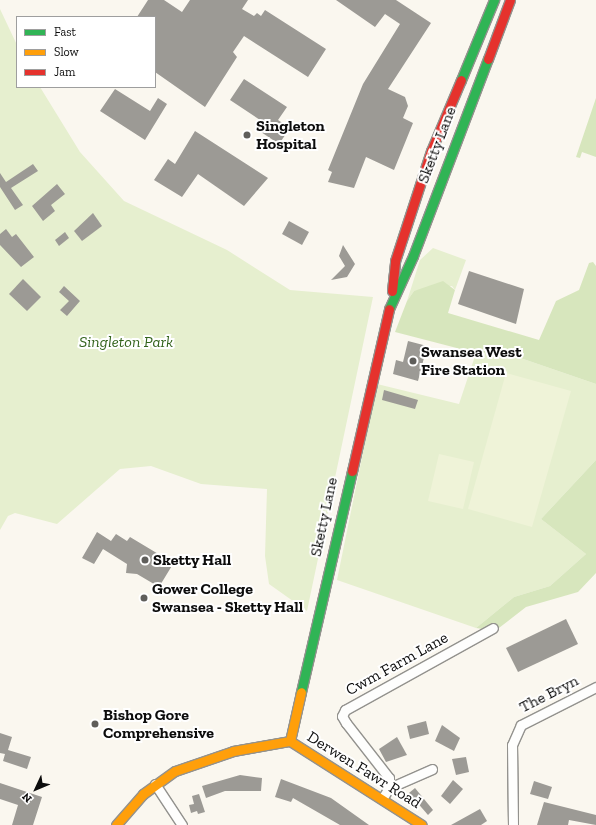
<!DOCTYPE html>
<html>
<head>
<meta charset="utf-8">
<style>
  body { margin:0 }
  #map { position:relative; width:596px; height:825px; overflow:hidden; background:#faf7ef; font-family:"Zilla Slab",serif }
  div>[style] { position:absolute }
  .green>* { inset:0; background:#e6efcf }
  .forest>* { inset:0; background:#d7e6bd }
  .pitch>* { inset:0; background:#eff3d8 }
  .building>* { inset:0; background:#9c9a95 }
  .roads { filter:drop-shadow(1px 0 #93928e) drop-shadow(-1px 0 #93928e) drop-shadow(0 1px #93928e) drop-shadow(0 -1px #93928e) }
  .street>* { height:9px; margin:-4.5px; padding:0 4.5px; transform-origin:4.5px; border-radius:4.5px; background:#fefefd }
  .fast>* { height:9px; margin:-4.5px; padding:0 4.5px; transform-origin:4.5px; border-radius:4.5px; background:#30b455 }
  .slow>* { height:9px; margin:-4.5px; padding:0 4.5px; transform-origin:4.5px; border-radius:4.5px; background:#ff9f0a }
  .jam>* { height:9px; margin:-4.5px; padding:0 4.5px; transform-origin:4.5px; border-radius:4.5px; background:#e5322d }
  .dots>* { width:11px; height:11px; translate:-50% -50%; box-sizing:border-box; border:2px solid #fff; border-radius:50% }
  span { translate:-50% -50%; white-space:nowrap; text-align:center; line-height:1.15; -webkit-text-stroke:4px #fff; paint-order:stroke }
  .poi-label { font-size:16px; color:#0c0c0c; font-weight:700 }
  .left { translate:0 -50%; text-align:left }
  .street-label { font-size:16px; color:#0c0c0c }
  .park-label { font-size:16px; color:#33631c; font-style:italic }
  .legend { position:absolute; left:16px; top:16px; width:140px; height:72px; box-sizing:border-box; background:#fff; border:1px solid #9e9e9e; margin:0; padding:5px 7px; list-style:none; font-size:12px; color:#0c0c0c }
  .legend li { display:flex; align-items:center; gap:8px; height:20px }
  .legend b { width:20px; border:1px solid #9e9e9e }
  .north { position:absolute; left:16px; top:769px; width:40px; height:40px; -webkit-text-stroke:3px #fff; paint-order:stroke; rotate:226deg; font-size:11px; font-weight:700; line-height:16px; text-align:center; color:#0c0c0c }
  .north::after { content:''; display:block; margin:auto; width:14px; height:18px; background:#0c0c0c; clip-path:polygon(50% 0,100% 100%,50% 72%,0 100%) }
</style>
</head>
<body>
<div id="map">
  <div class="green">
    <div style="clip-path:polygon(0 9px,17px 45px,17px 87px,40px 87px,80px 152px,124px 201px,227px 250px,290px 290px,373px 297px,307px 611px,269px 584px,265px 556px,267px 489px,201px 484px,151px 466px,120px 469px,57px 524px,15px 513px,8px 516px,0 530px)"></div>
    <div style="clip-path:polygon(433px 248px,466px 260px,455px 290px,452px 286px,414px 291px,407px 301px,420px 260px)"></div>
    <div style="clip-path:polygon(503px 352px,596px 384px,596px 460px,541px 519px,586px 554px,550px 586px,514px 597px,476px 628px,337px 580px,377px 384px,459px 404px,476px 353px)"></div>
  </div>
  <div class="forest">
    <div style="clip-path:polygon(596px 98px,596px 157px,582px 152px,580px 158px,576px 157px)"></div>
    <div style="clip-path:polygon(593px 262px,596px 266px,596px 384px,503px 352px,476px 353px,395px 332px,407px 301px,414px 291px,443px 281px,455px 290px,448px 313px,539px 340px,556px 301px,579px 290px,589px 263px)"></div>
    <div style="clip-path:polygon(596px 460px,596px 573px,578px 592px,526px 607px,495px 631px,476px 628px,514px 597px,550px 586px,586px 554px,541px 519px)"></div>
  </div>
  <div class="pitch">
    <div style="clip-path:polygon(506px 373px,571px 391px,532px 527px,468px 509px)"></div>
    <div style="clip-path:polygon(439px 454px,474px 462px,463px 509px,428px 501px)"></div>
  </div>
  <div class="building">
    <div style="clip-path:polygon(148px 0,164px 0,182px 12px,190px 0,248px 0,242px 9px,254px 16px,257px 13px,261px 16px,265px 10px,326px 49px,308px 77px,244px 36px,233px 52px,237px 57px,205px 107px,155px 72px,155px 17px,137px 17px)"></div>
    <div style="clip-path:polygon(336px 0,396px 0,431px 23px,388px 89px,405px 97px,408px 106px,403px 118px,413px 123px,394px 170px,366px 157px,354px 188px,328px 182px,332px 172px,328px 170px,363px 84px,400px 24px,385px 14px,375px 27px)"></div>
    <div style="clip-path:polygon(244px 79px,287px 107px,278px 120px,290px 128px,279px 144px,255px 128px,260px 120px,230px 100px)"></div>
    <div style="clip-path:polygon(115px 89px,150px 111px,158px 98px,167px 104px,145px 140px,100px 111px)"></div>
    <div style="clip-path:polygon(195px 131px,268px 178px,244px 206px,198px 174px,182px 197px,154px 180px,168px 159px,175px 164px)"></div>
    <div style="clip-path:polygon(33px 164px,38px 171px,11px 188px,23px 205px,15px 210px,0 187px,0 173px,6px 182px)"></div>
    <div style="clip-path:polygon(57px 184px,65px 194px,51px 205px,55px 211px,43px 221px,32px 206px)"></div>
    <div style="clip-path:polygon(93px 213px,102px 226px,82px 241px,74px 231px)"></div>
    <div style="clip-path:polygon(289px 221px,309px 232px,302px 245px,282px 234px)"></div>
    <div style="clip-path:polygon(6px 229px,12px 237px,16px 234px,34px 257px,21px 267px,0 245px,0 234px)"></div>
    <div style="clip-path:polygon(65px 232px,69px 238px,59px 246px,55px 240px)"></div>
    <div style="clip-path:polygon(343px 245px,355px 264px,347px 277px,331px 280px,345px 266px,339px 256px)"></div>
    <div style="clip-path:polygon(469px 271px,524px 289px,516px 324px,458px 304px)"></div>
    <div style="clip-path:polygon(23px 279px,41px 297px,27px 311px,9px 294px)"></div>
    <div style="clip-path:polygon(64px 286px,80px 301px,67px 316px,60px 310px,69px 301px,59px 292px)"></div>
    <div style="clip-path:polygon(408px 341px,427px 346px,418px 381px,393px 374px,396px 360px,403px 362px)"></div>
    <div style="clip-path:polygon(384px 390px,418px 400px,415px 409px,382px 400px)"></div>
    <div style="clip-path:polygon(97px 532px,111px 541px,116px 534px,127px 541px,130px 537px,170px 561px,173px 564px,159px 587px,137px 574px,126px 573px,127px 564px,103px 549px,94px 564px,82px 558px)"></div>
    <div style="clip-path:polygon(566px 619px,578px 644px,518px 672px,506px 648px)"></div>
    <div style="clip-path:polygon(426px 721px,429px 734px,410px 739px,407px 726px)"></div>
    <div style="clip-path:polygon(442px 725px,460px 738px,454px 751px,435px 741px)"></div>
    <div style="clip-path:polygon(0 733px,12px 737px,8px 750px,31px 757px,27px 769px,3px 761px,5px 754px,0 753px)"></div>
    <div style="clip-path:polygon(397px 737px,407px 755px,386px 762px,379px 749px)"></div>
    <div style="clip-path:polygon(466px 757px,469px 772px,456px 775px,452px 759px)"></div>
    <div style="clip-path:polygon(240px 775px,262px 778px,261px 791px,225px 791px,206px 798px,202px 786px)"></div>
    <div style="clip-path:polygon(281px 779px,331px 798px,369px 825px,340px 825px,293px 798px,291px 802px,275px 797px)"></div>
    <div style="clip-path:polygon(453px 780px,463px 789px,450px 804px,441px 796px)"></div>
    <div style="clip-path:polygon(534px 781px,552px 787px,548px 799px,530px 794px)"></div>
    <div style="clip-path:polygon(0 783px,42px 797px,33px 825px,12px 825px,18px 805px,0 799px)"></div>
    <div style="clip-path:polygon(415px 788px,433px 810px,428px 815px,409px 793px)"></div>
    <div style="clip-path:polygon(199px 794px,205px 812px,198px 814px,197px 811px,191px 813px,189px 805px,194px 804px,192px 796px)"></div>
    <div style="clip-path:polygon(544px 802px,596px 815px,596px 825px,569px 820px,568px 825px,537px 825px)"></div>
    <div style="clip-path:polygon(480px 809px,487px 821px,481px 825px,451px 825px)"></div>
  </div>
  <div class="roads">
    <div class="street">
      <div style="left:155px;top:784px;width:49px;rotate:56.6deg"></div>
      <div style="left:389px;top:788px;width:47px;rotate:-23.8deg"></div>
      <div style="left:382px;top:799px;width:13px;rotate:-58deg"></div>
      <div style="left:389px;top:788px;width:10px;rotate:-90deg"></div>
      <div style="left:389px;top:778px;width:70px;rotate:-128deg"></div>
      <div style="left:346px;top:723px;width:8px;rotate:-120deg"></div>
      <div style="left:342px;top:716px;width:7px;rotate:-63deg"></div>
      <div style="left:345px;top:710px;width:169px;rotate:-29deg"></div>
      <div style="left:513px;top:825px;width:80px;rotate:-90.7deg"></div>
      <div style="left:512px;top:745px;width:22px;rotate:-66deg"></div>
      <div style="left:521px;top:725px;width:84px;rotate:-26.9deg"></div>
    </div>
    <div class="fast">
      <div style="left:461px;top:80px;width:87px;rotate:-67.6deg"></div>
      <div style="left:389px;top:309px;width:58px;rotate:-65.6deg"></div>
      <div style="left:413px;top:256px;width:211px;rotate:-69.2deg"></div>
      <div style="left:301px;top:692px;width:227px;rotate:-77deg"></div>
    </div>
    <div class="slow">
      <div style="left:290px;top:741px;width:156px;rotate:32.5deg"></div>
      <div style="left:116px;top:825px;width:41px;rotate:-48.9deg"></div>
      <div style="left:143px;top:794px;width:39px;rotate:-36deg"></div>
      <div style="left:175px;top:771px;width:61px;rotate:-19deg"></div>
      <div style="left:233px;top:751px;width:58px;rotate:-10deg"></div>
      <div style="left:290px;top:741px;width:50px;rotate:-77.3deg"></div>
    </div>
    <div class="jam">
      <div style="left:488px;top:59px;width:63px;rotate:-69.6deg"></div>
      <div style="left:392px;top:291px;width:30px;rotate:-84deg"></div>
      <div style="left:395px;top:261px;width:116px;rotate:-71.9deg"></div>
      <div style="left:431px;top:151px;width:77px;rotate:-67.1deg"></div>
      <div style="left:352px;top:471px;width:166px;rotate:-77.1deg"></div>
    </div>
  </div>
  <div class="dots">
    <div style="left:247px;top:135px;background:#5f5e5b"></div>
    <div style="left:413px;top:361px;background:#5f5e5b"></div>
    <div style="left:145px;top:560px;background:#5f5e5b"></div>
    <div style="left:144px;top:598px;background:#5f5e5b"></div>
    <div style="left:95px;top:724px;background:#5f5e5b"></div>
  </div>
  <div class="poi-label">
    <span class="left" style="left:256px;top:135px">Singleton<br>Hospital</span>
    <span class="left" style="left:421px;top:361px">Swansea West<br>Fire Station</span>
    <span class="left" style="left:153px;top:560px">Sketty Hall</span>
    <span class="left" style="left:152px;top:598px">Gower College<br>Swansea - Sketty Hall</span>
    <span class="left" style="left:103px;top:724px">Bishop Gore<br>Comprehensive</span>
  </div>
  <div class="street-label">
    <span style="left:437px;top:145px;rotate:-69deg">Sketty Lane</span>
    <span style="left:324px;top:517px;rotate:-78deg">Sketty Lane</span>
    <span style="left:397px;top:664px;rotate:-29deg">Cwm Farm Lane</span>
    <span style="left:549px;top:694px;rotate:-27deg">The Bryn</span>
    <span style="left:364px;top:770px;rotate:32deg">Derwen Fawr Road</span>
  </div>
  <div class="park-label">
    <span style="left:126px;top:342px">Singleton Park</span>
  </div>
  <ul class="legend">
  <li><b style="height:5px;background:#30b455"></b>Fast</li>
  <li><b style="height:5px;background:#ff9f0a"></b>Slow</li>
  <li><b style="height:5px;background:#e5322d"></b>Jam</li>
  </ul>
  <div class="north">N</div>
</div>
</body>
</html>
